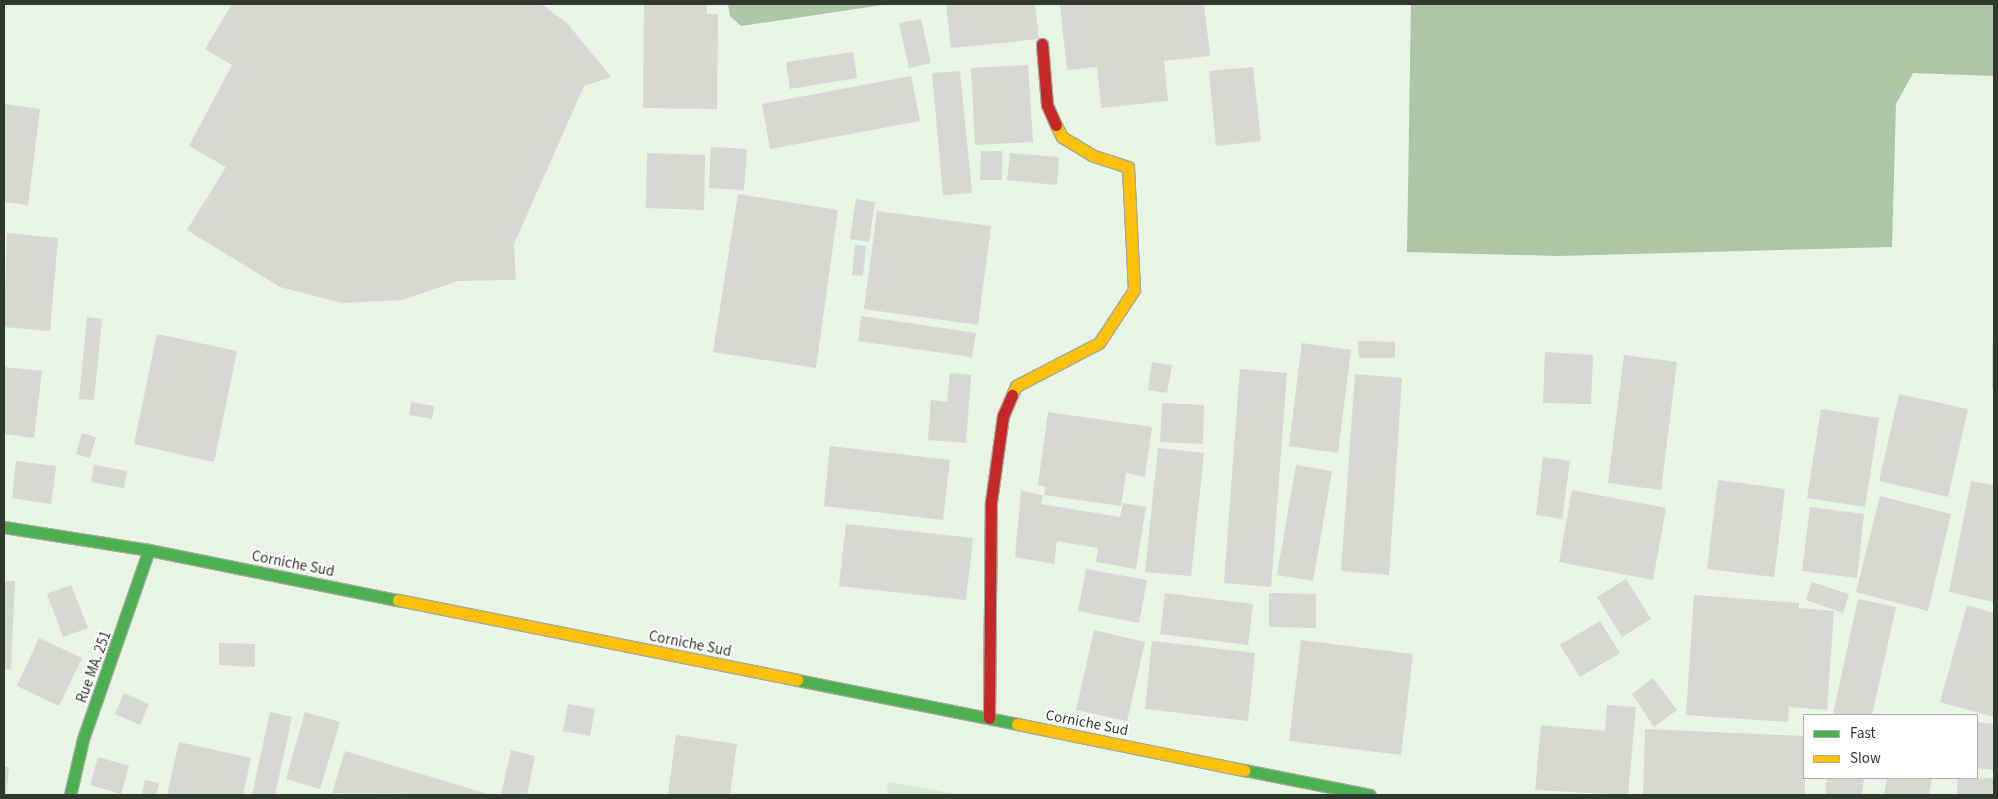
<!DOCTYPE html>
<html>
<head>
<meta charset="utf-8">
<style>
  body { margin:0 }
  #map { position:relative; width:1998px; height:799px; overflow:hidden; background:#e8f4e4; font-family:"Source Sans 3",sans-serif }
  div>[style] { position:absolute }
  .green>* { inset:0; background:#d5ead0 }
  .water>* { inset:0; background:#acc6a6 }
  .building>* { inset:0; background:#d7d7d4 }
  .roads { filter:drop-shadow(1px 0 #a3aba0) drop-shadow(-1px 0 #a3aba0) drop-shadow(0 1px #a3aba0) drop-shadow(0 -1px #a3aba0) }
  .fast>* { height:11px; margin:-5.5px; padding:0 5.5px; transform-origin:5.5px; border-radius:5.5px; background:#4caf50 }
  .slow>* { height:11px; margin:-5.5px; padding:0 5.5px; transform-origin:5.5px; border-radius:5.5px; background:#ffc107 }
  .jam>* { height:11px; margin:-5.5px; padding:0 5.5px; transform-origin:5.5px; border-radius:5.5px; background:#c62828 }
  span { translate:-50% -50%; white-space:nowrap; text-align:center; line-height:1.15; -webkit-text-stroke:4px #fff; paint-order:stroke }
  .street-label { font-size:15px; color:#30392e }
  .frame { position:absolute; inset:0; border:5px solid #30392e; pointer-events:none }
  .legend { position:absolute; left:1803px; top:714px; width:175px; height:65px; box-sizing:border-box; background:#fff; border:1px solid #acb0ab; margin:0; padding:6px 9px; list-style:none; font-size:15px; color:#30392e }
  .legend li { display:flex; align-items:center; gap:10px; height:25px }
  .legend b { width:25px; border:1px solid #acb0ab }
</style>
</head>
<body>
<div id="map">
  <div class="green">
    <div style="clip-path:polygon(888px 782px,962px 795px,887px 795px)"></div>
  </div>
  <div class="water">
    <div style="clip-path:polygon(728px 4px,889px 4px,741px 26px,730px 16px)"></div>
    <div style="clip-path:polygon(1411px 4px,1994px 4px,1994px 76px,1913px 73px,1896px 104px,1892px 247px,1558px 256px,1407px 252px)"></div>
  </div>
  <div class="building">
    <div style="clip-path:polygon(232px 4px,541px 4px,567px 23px,611px 77px,584px 86px,514px 244px,516px 280px,458px 281px,402px 300px,342px 303px,280px 287px,187px 230px,226px 167px,189px 146px,232px 65px,205px 49px)"></div>
    <div style="clip-path:polygon(644px 4px,707px 4px,707px 14px,718px 14px,717px 109px,643px 108px)"></div>
    <div style="clip-path:polygon(946px 4px,1035px 4px,1039px 39px,951px 48px)"></div>
    <div style="clip-path:polygon(1060px 4px,1204px 4px,1210px 56px,1164px 61px,1168px 101px,1101px 108px,1097px 67px,1067px 70px)"></div>
    <div style="clip-path:polygon(921px 19px,931px 63px,909px 68px,899px 23px)"></div>
    <div style="clip-path:polygon(853px 52px,857px 78px,790px 89px,786px 62px)"></div>
    <div style="clip-path:polygon(1028px 65px,1033px 142px,975px 145px,971px 68px)"></div>
    <div style="clip-path:polygon(1253px 67px,1261px 141px,1216px 146px,1209px 71px)"></div>
    <div style="clip-path:polygon(960px 71px,972px 193px,943px 195px,932px 73px)"></div>
    <div style="clip-path:polygon(911px 76px,920px 121px,770px 149px,762px 104px)"></div>
    <div style="clip-path:polygon(4px 104px,40px 109px,28px 205px,4px 202px)"></div>
    <div style="clip-path:polygon(711px 147px,747px 149px,744px 190px,709px 188px)"></div>
    <div style="clip-path:polygon(981px 151px,1002px 151px,1002px 180px,980px 180px)"></div>
    <div style="clip-path:polygon(647px 153px,705px 155px,704px 210px,646px 208px)"></div>
    <div style="clip-path:polygon(1010px 153px,1059px 157px,1057px 185px,1007px 180px)"></div>
    <div style="clip-path:polygon(738px 194px,838px 210px,816px 368px,713px 352px)"></div>
    <div style="clip-path:polygon(856px 199px,875px 202px,869px 242px,850px 239px)"></div>
    <div style="clip-path:polygon(877px 211px,991px 226px,978px 325px,864px 309px)"></div>
    <div style="clip-path:polygon(7px 233px,58px 238px,50px 331px,4px 327px)"></div>
    <div style="clip-path:polygon(855px 245px,866px 246px,863px 276px,852px 275px)"></div>
    <div style="clip-path:polygon(861px 316px,976px 333px,972px 357px,858px 341px)"></div>
    <div style="clip-path:polygon(87px 317px,102px 319px,94px 400px,79px 399px)"></div>
    <div style="clip-path:polygon(157px 334px,237px 351px,214px 462px,134px 444px)"></div>
    <div style="clip-path:polygon(1358px 341px,1395px 342px,1395px 358px,1359px 358px)"></div>
    <div style="clip-path:polygon(1302px 343px,1351px 350px,1338px 453px,1289px 446px)"></div>
    <div style="clip-path:polygon(1992px 343px,1994px 343px,1994px 389px,1992px 389px)"></div>
    <div style="clip-path:polygon(1545px 352px,1593px 355px,1591px 404px,1543px 403px)"></div>
    <div style="clip-path:polygon(1624px 355px,1677px 362px,1661px 490px,1608px 483px)"></div>
    <div style="clip-path:polygon(1152px 362px,1172px 365px,1167px 393px,1148px 390px)"></div>
    <div style="clip-path:polygon(4px 367px,42px 371px,34px 438px,4px 434px)"></div>
    <div style="clip-path:polygon(1240px 369px,1287px 373px,1271px 587px,1224px 583px)"></div>
    <div style="clip-path:polygon(950px 373px,971px 375px,966px 443px,928px 440px,931px 400px,947px 402px)"></div>
    <div style="clip-path:polygon(1355px 374px,1402px 378px,1389px 575px,1341px 571px)"></div>
    <div style="clip-path:polygon(1899px 394px,1968px 409px,1948px 497px,1879px 481px)"></div>
    <div style="clip-path:polygon(411px 402px,434px 406px,432px 419px,409px 415px)"></div>
    <div style="clip-path:polygon(1162px 403px,1204px 405px,1203px 444px,1160px 442px)"></div>
    <div style="clip-path:polygon(1821px 409px,1879px 418px,1865px 507px,1807px 498px)"></div>
    <div style="clip-path:polygon(1048px 412px,1152px 427px,1145px 477px,1126px 473px,1121px 506px,1044px 495px,1046px 487px,1038px 485px)"></div>
    <div style="clip-path:polygon(82px 433px,96px 437px,90px 458px,76px 454px)"></div>
    <div style="clip-path:polygon(830px 446px,950px 460px,943px 520px,824px 506px)"></div>
    <div style="clip-path:polygon(1158px 448px,1204px 453px,1191px 576px,1145px 572px)"></div>
    <div style="clip-path:polygon(1543px 457px,1570px 461px,1562px 519px,1536px 515px)"></div>
    <div style="clip-path:polygon(16px 461px,56px 466px,51px 504px,12px 498px)"></div>
    <div style="clip-path:polygon(94px 465px,127px 471px,124px 488px,91px 482px)"></div>
    <div style="clip-path:polygon(1296px 465px,1332px 471px,1313px 581px,1277px 575px)"></div>
    <div style="clip-path:polygon(1718px 480px,1785px 489px,1774px 577px,1707px 569px)"></div>
    <div style="clip-path:polygon(1971px 481px,1994px 485px,1994px 602px,1949px 592px)"></div>
    <div style="clip-path:polygon(1572px 490px,1666px 508px,1653px 580px,1559px 562px)"></div>
    <div style="clip-path:polygon(1021px 491px,1043px 495px,1041px 504px,1120px 517px,1123px 503px,1146px 507px,1136px 569px,1096px 562px,1098px 548px,1057px 541px,1054px 564px,1015px 557px)"></div>
    <div style="clip-path:polygon(1880px 496px,1951px 514px,1928px 611px,1856px 592px)"></div>
    <div style="clip-path:polygon(1810px 507px,1864px 514px,1857px 578px,1802px 571px)"></div>
    <div style="clip-path:polygon(846px 524px,973px 538px,966px 600px,839px 586px)"></div>
    <div style="clip-path:polygon(1086px 569px,1147px 580px,1139px 623px,1078px 611px)"></div>
    <div style="clip-path:polygon(1626px 579px,1651px 619px,1622px 637px,1597px 597px)"></div>
    <div style="clip-path:polygon(4px 581px,15px 581px,11px 669px,4px 669px)"></div>
    <div style="clip-path:polygon(1812px 582px,1849px 594px,1843px 613px,1806px 600px)"></div>
    <div style="clip-path:polygon(71px 585px,88px 628px,63px 637px,47px 594px)"></div>
    <div style="clip-path:polygon(1165px 593px,1253px 604px,1248px 645px,1160px 634px)"></div>
    <div style="clip-path:polygon(1269px 593px,1316px 594px,1316px 628px,1269px 627px)"></div>
    <div style="clip-path:polygon(1694px 595px,1799px 603px,1799px 608px,1834px 611px,1827px 710px,1789px 707px,1788px 722px,1686px 715px)"></div>
    <div style="clip-path:polygon(1858px 599px,1896px 607px,1872px 715px,1840px 715px,1833px 714px)"></div>
    <div style="clip-path:polygon(1967px 605px,1994px 613px,1994px 717px,1940px 702px)"></div>
    <div style="clip-path:polygon(1600px 621px,1620px 653px,1580px 677px,1560px 645px)"></div>
    <div style="clip-path:polygon(1094px 630px,1145px 642px,1127px 721px,1076px 710px)"></div>
    <div style="clip-path:polygon(39px 638px,82px 658px,59px 706px,17px 686px)"></div>
    <div style="clip-path:polygon(1301px 640px,1413px 654px,1401px 755px,1289px 741px)"></div>
    <div style="clip-path:polygon(1152px 641px,1255px 653px,1248px 721px,1145px 709px)"></div>
    <div style="clip-path:polygon(219px 643px,255px 644px,255px 667px,219px 665px)"></div>
    <div style="clip-path:polygon(1653px 678px,1677px 710px,1654px 727px,1632px 694px)"></div>
    <div style="clip-path:polygon(124px 693px,149px 704px,140px 725px,115px 714px)"></div>
    <div style="clip-path:polygon(568px 704px,595px 709px,590px 736px,563px 731px)"></div>
    <div style="clip-path:polygon(1607px 705px,1636px 707px,1628px 795px,1535px 790px,1541px 725px,1605px 731px)"></div>
    <div style="clip-path:polygon(270px 712px,292px 717px,275px 795px,252px 795px)"></div>
    <div style="clip-path:polygon(305px 712px,340px 722px,320px 789px,286px 779px)"></div>
    <div style="clip-path:polygon(1977px 722px,1994px 724px,1994px 770px,1977px 768px)"></div>
    <div style="clip-path:polygon(1645px 729px,1804px 736px,1805px 795px,1643px 795px)"></div>
    <div style="clip-path:polygon(676px 735px,737px 744px,730px 795px,668px 795px)"></div>
    <div style="clip-path:polygon(179px 742px,251px 758px,243px 795px,167px 795px)"></div>
    <div style="clip-path:polygon(511px 750px,535px 756px,527px 795px,501px 795px)"></div>
    <div style="clip-path:polygon(345px 751px,491px 795px,332px 793px)"></div>
    <div style="clip-path:polygon(98px 757px,129px 766px,121px 794px,90px 785px)"></div>
    <div style="clip-path:polygon(4px 766px,9px 767px,6px 795px,4px 795px)"></div>
    <div style="clip-path:polygon(1827px 778px,1864px 778px,1862px 795px,1825px 795px)"></div>
    <div style="clip-path:polygon(1887px 778px,1932px 778px,1929px 795px,1884px 795px)"></div>
    <div style="clip-path:polygon(1958px 778px,1994px 778px,1993px 795px,1957px 795px)"></div>
    <div style="clip-path:polygon(145px 780px,159px 783px,156px 795px,142px 795px)"></div>
  </div>
  <div class="roads">
    <div class="fast">
      <div style="left:4px;top:527px;width:147px;rotate:9deg"></div>
      <div style="left:149px;top:550px;width:254px;rotate:11.4deg"></div>
      <div style="left:797px;top:680px;width:224px;rotate:11.3deg"></div>
      <div style="left:1244px;top:770px;width:128px;rotate:11.2deg"></div>
      <div style="left:70px;top:795px;width:57px;rotate:-76.9deg"></div>
      <div style="left:83px;top:739px;width:200px;rotate:-70.8deg"></div>
    </div>
    <div class="slow">
      <div style="left:1012px;top:395px;width:10px;rotate:-66deg"></div>
      <div style="left:1016px;top:386px;width:93px;rotate:-27.4deg"></div>
      <div style="left:1099px;top:343px;width:64px;rotate:-56.6deg"></div>
      <div style="left:1134px;top:290px;width:123px;rotate:-92.8deg"></div>
      <div style="left:1128px;top:167px;width:38px;rotate:-162deg"></div>
      <div style="left:1092px;top:155px;width:35px;rotate:-149deg"></div>
      <div style="left:1062px;top:137px;width:13px;rotate:-117deg"></div>
      <div style="left:398px;top:600px;width:407px;rotate:11.3deg"></div>
      <div style="left:1017px;top:724px;width:232px;rotate:11.5deg"></div>
    </div>
    <div class="jam">
      <div style="left:1042px;top:44px;width:61px;rotate:85.3deg"></div>
      <div style="left:1047px;top:105px;width:22px;rotate:66deg"></div>
      <div style="left:989px;top:718px;width:216px;rotate:-89.5deg"></div>
      <div style="left:991px;top:502px;width:87px;rotate:-82.1deg"></div>
      <div style="left:1003px;top:416px;width:23px;rotate:-67deg"></div>
    </div>
  </div>
  <div class="street-label">
    <span style="left:293px;top:564px;rotate:11deg">Corniche Sud</span>
    <span style="left:690px;top:644px;rotate:11deg">Corniche Sud</span>
    <span style="left:94px;top:667px;rotate:-70deg">Rue MA. 251</span>
    <span style="left:1087px;top:723px;rotate:11deg">Corniche Sud</span>
  </div>
  <div class="frame"></div>
  <ul class="legend">
  <li><b style="height:6px;background:#4caf50"></b>Fast</li>
  <li><b style="height:6px;background:#ffc107"></b>Slow</li>
  </ul>
</div>
</body>
</html>
